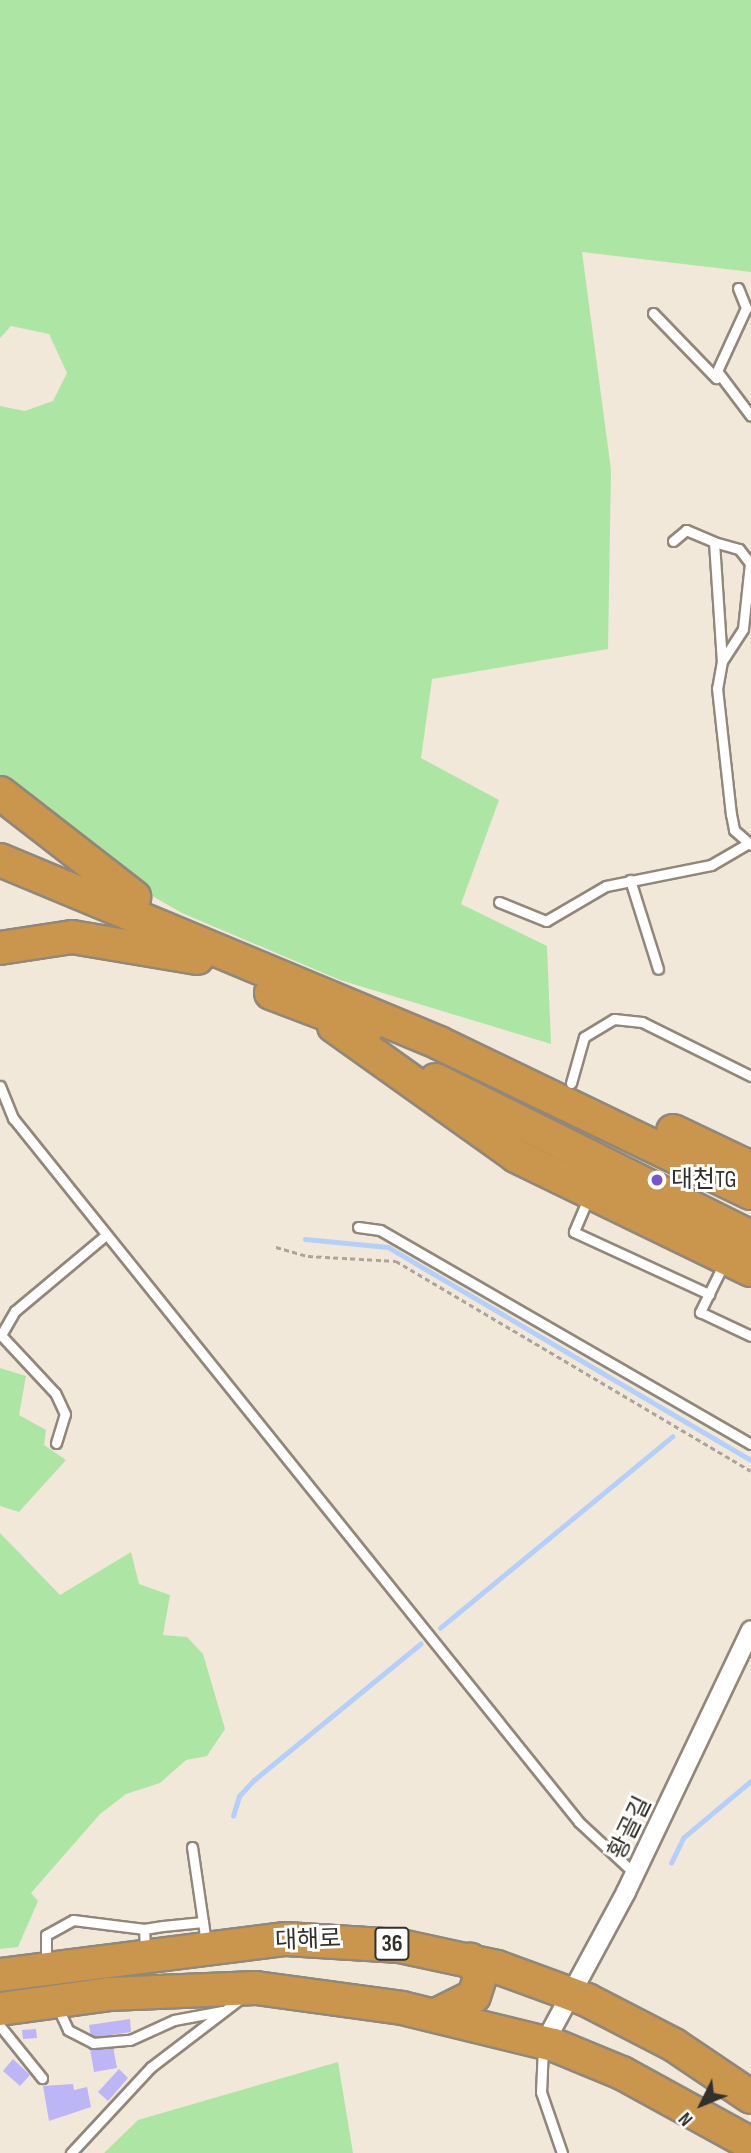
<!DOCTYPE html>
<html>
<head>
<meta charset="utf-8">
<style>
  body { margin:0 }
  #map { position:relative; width:751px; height:2153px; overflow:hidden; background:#f2e8d9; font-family:"Sofia Sans Condensed","Noto Sans KR",sans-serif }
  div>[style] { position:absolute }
  .green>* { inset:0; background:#ade5a5 }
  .stream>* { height:4.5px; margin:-2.25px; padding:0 2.25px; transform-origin:2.25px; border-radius:2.25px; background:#b5cffb }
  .building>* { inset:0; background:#bdb6f6 }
  .path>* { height:2.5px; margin-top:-1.25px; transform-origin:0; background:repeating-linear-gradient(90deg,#aca499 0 5px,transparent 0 8.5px) }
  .roads { filter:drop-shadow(2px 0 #91877a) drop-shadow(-2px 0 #91877a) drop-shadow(0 2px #91877a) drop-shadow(0 -2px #91877a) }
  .lane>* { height:9px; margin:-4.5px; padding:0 4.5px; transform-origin:4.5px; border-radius:4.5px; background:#fff }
  .street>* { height:18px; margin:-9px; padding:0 9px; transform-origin:9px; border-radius:9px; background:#fff }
  .highway>* { height:32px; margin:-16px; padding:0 16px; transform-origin:16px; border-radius:16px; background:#ca954c }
  .dots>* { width:19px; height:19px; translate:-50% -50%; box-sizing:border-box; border:4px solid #fff; border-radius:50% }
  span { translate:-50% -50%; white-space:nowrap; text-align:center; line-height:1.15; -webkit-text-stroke:6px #fff; paint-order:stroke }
  .shield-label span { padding:2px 5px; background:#fff; border:2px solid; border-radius:5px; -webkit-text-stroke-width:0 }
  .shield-label { font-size:23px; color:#332f2a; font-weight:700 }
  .poi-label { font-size:24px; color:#332f2a }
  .left { translate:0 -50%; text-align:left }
  .street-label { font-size:24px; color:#332f2a }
  .north { position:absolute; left:667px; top:2069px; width:70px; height:70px; -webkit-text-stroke:5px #fff; paint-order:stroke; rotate:227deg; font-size:19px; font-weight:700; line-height:28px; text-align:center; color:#332f2a }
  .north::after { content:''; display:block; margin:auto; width:24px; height:32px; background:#332f2a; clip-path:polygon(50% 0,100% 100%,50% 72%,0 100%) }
</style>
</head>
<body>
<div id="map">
  <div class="green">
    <div style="clip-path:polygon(0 0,751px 0,751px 272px,582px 252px,611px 470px,608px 649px,432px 679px,421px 758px,499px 800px,461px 904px,547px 946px,551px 1044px,340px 980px,182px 913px,140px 889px,0 779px,0 406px,25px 411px,53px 401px,67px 373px,49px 334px,11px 326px,0 338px)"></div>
    <div style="clip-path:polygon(0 1368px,26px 1376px,19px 1415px,46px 1430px,44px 1445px,66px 1460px,19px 1512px,0 1506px)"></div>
    <div style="clip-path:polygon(0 1533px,60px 1595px,131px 1552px,139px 1584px,170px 1595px,163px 1635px,187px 1637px,203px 1654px,225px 1729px,207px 1756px,186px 1760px,160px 1783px,126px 1794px,100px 1814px,31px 1893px,38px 1901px,18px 1947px,0 1949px)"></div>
    <div style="clip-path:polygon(338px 2062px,353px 2153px,104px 2153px,138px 2120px)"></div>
  </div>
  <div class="stream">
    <div style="left:305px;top:1239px;width:83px;rotate:5.5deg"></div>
    <div style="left:388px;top:1247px;width:421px;rotate:30.4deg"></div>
    <div style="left:440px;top:1628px;width:301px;rotate:-39.5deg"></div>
    <div style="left:233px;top:1816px;width:21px;rotate:-73deg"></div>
    <div style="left:239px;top:1796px;width:22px;rotate:-47deg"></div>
    <div style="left:254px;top:1780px;width:215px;rotate:-39.3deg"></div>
    <div style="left:671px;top:1863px;width:28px;rotate:-64deg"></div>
    <div style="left:683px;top:1838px;width:89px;rotate:-40deg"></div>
  </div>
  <div class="building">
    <div style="clip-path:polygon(130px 2019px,131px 2032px,91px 2038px,89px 2025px)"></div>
    <div style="clip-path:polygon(36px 2029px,37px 2038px,23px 2039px,22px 2030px)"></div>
    <div style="clip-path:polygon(113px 2046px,117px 2068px,94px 2072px,90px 2049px)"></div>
    <div style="clip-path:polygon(13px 2059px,30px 2075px,20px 2086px,3px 2071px)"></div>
    <div style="clip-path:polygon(119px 2069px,128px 2078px,108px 2101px,98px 2092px)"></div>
    <div style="clip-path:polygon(73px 2084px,74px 2090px,87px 2087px,91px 2107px,49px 2121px,43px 2086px)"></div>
  </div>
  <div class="path">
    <div style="left:276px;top:1247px;width:33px;rotate:16deg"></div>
    <div style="left:308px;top:1256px;width:88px;rotate:3.3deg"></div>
    <div style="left:396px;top:1261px;width:412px;rotate:30.6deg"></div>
  </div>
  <div class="roads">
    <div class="lane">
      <div style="left:738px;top:288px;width:22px;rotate:68deg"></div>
      <div style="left:746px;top:308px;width:69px;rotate:114.7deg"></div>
      <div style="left:717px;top:371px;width:56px;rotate:52.9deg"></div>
      <div style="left:653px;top:313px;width:91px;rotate:45.9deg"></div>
      <div style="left:673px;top:541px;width:17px;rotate:-40deg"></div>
      <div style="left:686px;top:530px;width:30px;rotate:23deg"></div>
      <div style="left:714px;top:542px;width:119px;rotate:86.2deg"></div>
      <div style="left:722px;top:661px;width:27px;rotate:100deg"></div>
      <div style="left:717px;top:688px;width:127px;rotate:83.7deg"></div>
      <div style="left:731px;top:814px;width:16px;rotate:79deg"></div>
      <div style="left:734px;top:830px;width:23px;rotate:41deg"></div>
      <div style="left:714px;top:542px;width:26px;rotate:16deg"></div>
      <div style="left:739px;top:549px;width:18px;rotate:52deg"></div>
      <div style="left:750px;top:563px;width:66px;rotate:96.1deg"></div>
      <div style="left:743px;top:629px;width:38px;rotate:123deg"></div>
      <div style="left:630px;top:880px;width:93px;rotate:72.5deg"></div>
      <div style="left:499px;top:902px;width:51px;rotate:22deg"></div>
      <div style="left:546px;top:921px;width:69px;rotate:-30.3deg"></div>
      <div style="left:606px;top:886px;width:107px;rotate:-11.3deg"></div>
      <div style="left:711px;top:865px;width:42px;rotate:-30.3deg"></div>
      <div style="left:571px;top:1083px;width:48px;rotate:-74.2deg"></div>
      <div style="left:584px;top:1037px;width:35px;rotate:-31deg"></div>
      <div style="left:614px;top:1019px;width:28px;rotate:6deg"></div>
      <div style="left:642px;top:1022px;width:122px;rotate:26.4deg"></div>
      <div style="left:0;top:1086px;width:35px;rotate:68deg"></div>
      <div style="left:13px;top:1118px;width:903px;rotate:51.2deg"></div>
      <div style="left:579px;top:1822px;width:76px;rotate:42.9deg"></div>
      <div style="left:589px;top:1196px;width:39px;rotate:113deg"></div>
      <div style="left:574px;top:1232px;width:149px;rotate:24.7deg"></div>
      <div style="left:358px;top:1227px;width:22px;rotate:8deg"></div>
      <div style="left:380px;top:1230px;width:428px;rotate:30deg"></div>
      <div style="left:724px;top:1263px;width:55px;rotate:116.1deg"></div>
      <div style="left:700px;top:1312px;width:56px;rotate:25.2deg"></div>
      <div style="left:56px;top:1443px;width:30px;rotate:-73deg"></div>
      <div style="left:65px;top:1414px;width:23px;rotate:-115deg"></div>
      <div style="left:55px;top:1393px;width:79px;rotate:-133deg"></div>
      <div style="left:1px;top:1335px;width:28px;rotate:-60deg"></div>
      <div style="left:15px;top:1311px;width:119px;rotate:-39.9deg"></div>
      <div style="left:192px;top:1847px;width:76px;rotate:81.7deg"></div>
      <div style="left:145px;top:1953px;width:24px;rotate:-92deg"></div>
      <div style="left:144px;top:1929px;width:19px;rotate:-9deg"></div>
      <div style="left:163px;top:1926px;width:40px;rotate:-5.7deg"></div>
      <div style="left:203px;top:1922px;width:21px;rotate:82deg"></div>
      <div style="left:46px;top:1964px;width:29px;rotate:-90deg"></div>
      <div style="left:46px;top:1935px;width:31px;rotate:-29deg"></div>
      <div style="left:73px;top:1920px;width:72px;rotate:7.2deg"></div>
      <div style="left:57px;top:2006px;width:26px;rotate:65deg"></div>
      <div style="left:68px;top:2030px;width:28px;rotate:27deg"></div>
      <div style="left:93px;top:2043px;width:37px;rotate:-5deg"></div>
      <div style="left:130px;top:2040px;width:48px;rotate:-24.4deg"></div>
      <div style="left:174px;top:2020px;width:49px;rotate:-10.6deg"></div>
      <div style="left:0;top:2026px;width:67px;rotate:51.1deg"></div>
      <div style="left:543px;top:2047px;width:45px;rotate:92.5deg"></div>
      <div style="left:541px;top:2092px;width:65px;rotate:71deg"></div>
      <div style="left:71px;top:2153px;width:117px;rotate:-47.1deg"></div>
      <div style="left:151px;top:2067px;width:112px;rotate:-37.4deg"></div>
    </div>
    <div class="street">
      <div style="left:545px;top:2042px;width:170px;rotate:-61.6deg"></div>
      <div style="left:626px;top:1892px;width:290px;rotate:-64.5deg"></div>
    </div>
    <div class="highway">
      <div style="left:0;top:793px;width:170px;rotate:37.8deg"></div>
      <div style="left:0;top:860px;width:476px;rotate:22.6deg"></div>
      <div style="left:439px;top:1043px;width:346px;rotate:25.7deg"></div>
      <div style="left:0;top:948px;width:73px;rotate:-8.7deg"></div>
      <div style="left:72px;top:937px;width:127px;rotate:9.5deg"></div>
      <div style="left:271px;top:993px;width:102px;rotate:20.8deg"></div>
      <div style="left:334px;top:1026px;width:224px;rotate:35.5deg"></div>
      <div style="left:516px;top:1156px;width:261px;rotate:25.9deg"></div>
      <div style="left:436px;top:1080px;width:352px;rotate:26.5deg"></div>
      <div style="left:673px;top:1131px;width:86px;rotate:25.4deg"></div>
      <div style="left:0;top:1975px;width:288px;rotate:-7.2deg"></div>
      <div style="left:286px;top:1939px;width:114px;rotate:3.5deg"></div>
      <div style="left:400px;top:1946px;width:99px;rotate:12.2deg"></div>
      <div style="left:497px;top:1967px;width:96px;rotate:20.1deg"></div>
      <div style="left:587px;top:2000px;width:98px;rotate:27.3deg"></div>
      <div style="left:674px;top:2045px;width:93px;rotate:34deg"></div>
      <div style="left:0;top:2009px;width:110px;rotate:-7.8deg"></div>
      <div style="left:109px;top:1994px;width:147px;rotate:-2.3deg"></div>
      <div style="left:256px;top:1988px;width:147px;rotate:7.8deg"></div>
      <div style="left:402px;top:2008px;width:156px;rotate:13.7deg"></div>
      <div style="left:554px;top:2045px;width:74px;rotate:22.4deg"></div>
      <div style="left:622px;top:2073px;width:147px;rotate:28.8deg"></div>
      <div style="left:436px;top:2015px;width:42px;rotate:-26.6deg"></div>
      <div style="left:474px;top:1996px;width:22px;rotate:-72deg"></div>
      <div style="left:481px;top:1975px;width:19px;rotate:-126deg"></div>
    </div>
  </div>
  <div class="dots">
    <div style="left:657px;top:1180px;background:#7854ce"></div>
  </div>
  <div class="shield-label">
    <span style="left:392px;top:1944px">36</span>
  </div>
  <div class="poi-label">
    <span class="left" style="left:671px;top:1180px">대천TG</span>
  </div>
  <div class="street-label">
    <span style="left:630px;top:1828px;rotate:-64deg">황골길</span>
    <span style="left:308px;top:1940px;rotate:-2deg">대해로</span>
  </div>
  <div class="north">N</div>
</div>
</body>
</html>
